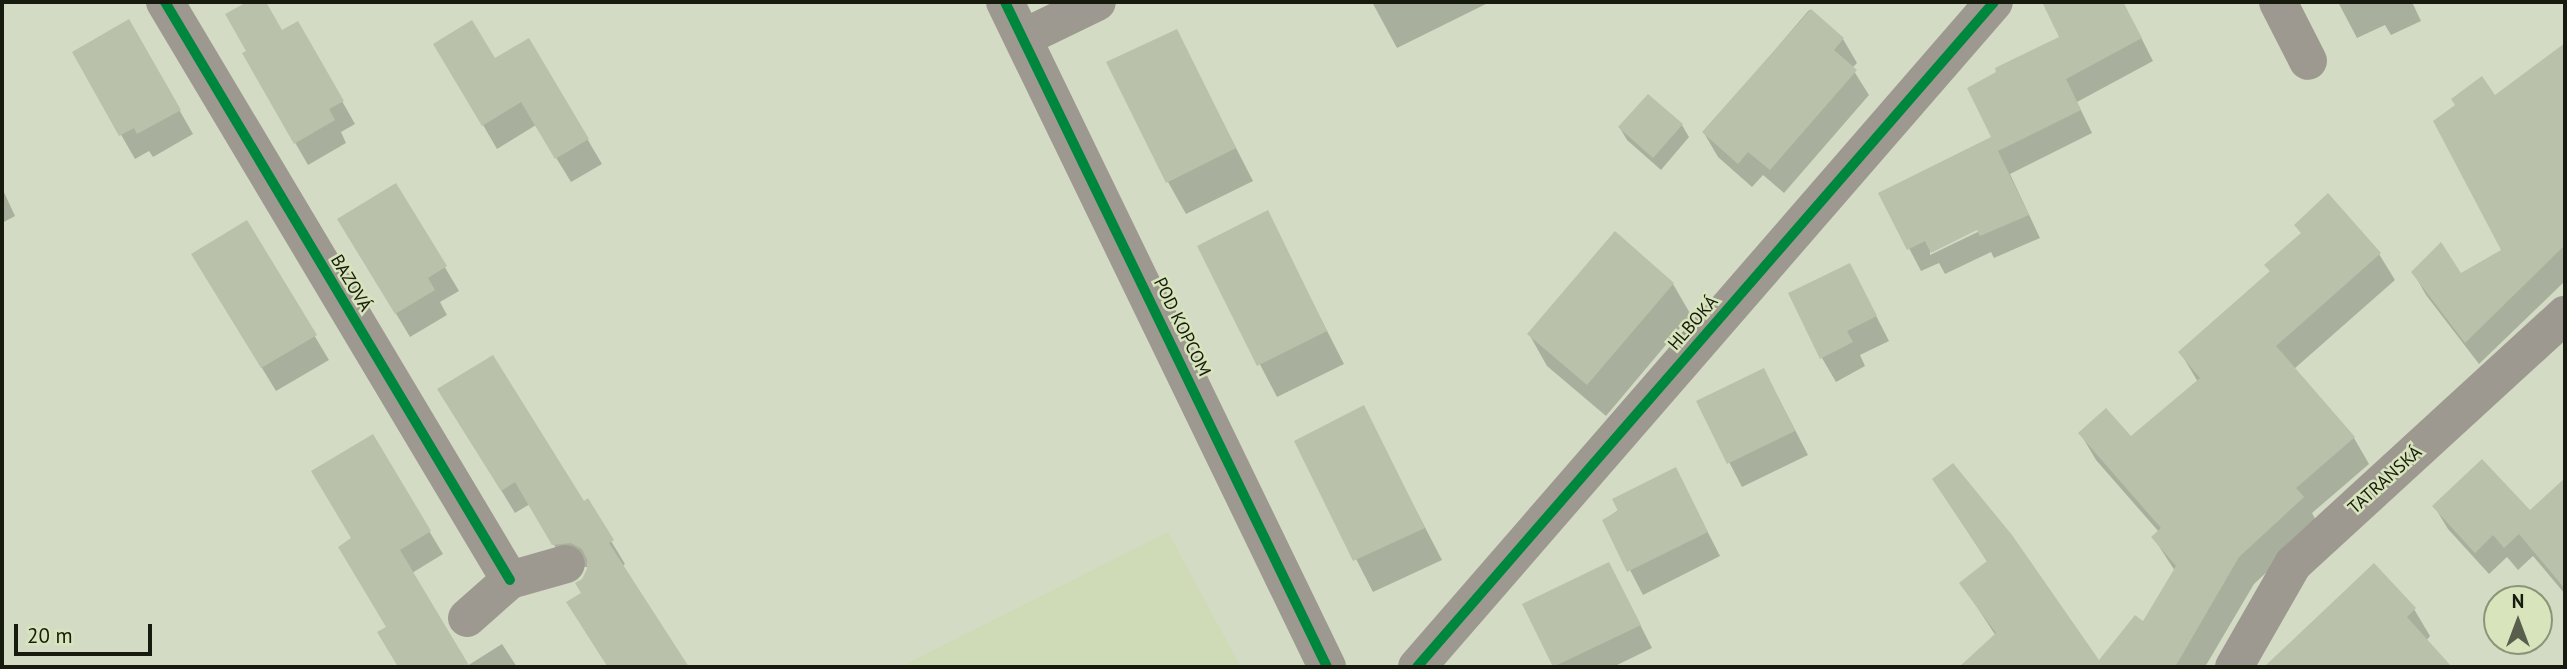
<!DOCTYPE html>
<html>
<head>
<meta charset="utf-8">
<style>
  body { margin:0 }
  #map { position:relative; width:2567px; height:669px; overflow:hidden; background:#d4dbc5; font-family:"PT Sans",sans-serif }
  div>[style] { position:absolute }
  .built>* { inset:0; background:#cfdab7 }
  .shadow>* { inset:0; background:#0003 }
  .building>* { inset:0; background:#bac1ab }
  .minor>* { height:38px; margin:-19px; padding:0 19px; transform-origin:19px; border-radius:19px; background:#9e9990 }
  .cycleway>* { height:10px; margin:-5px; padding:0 5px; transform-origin:5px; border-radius:5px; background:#00873e }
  span { translate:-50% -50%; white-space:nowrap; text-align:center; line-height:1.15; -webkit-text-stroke:5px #d7e4bc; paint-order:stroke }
  .street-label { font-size:18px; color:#171b0d }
  .frame { position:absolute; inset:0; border:4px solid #171b0d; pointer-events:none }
  .north { position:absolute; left:2483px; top:585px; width:70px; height:70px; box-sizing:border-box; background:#d7e4bc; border:2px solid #8a9476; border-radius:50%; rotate:0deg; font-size:19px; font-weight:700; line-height:28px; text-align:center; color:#171b0d }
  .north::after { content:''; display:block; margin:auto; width:24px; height:32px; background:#595e4d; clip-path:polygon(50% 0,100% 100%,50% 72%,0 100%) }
  .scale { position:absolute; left:14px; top:624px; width:138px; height:32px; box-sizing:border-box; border:4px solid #171b0d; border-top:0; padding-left:9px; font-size:21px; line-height:24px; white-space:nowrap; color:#171b0d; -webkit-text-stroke:5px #d7e4bc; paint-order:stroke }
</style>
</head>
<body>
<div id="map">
  <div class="built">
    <div style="clip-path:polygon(1168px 532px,1241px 667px,900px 667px)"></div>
  </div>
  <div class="shadow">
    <div style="clip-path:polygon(251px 2px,264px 2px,281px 32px,298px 23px,355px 124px,341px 132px,346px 143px,308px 165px,244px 54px,248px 51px,228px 15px)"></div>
    <div style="clip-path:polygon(1372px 2px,1490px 2px,1397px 48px)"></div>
    <div style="clip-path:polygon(evenodd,2044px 2px,2123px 2px,2153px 61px,2077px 102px,2092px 133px,2010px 174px,2040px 238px,1994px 258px,1991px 252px,1945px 274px,1939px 263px,1921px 271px,1880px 193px,1994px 138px,2062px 38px,2044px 2px,1984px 225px,1986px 228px,1930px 255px,1930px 251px,1984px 225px)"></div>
    <div style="clip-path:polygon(2338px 2px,2412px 2px,2421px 21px,2391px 35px,2385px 25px,2357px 38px)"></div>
    <div style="clip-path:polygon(1809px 10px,1843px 39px,1857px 63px,1852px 68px,1869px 95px,1784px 193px,1763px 175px,1752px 187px,1718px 157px,1704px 133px)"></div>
    <div style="clip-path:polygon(129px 22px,193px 134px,153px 157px,149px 151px,135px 159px,74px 53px)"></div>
    <div style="clip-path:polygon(1176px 31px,1253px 181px,1186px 214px,1168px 182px)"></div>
    <div style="clip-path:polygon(529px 40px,602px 164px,571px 182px,536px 125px,497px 149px,436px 44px,495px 61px)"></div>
    <div style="clip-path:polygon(2556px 52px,2565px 63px,2565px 281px,2479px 364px,2426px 295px,2413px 272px,2460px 276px,2503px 251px,2495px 97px)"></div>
    <div style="clip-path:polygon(1682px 125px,1689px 137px,1661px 170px,1627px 140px,1620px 128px)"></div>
    <div style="clip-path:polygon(396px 185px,459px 291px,440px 302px,447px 315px,410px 337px,354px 243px)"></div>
    <div style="clip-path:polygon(2px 188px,15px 216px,2px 223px)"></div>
    <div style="clip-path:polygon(1267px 213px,1344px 364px,1277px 397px,1199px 247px)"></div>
    <div style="clip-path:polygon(247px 223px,329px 360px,276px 391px,207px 278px)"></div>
    <div style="clip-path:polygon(2296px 225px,2379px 254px,2395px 280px,2294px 369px,2354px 438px,2369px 464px,2312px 513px,2318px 524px,2254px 584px,2205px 667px,1962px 667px,1996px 636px,1961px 583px,1988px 563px,1934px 480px,2099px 662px,2144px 623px,2175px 571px,2153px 537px,2159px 532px,2096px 460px,2080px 433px,2131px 438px,2198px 382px,2180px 352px,2271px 273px,2266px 265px,2302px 234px)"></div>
    <div style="clip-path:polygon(1850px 265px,1889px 341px,1860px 355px,1865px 366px,1836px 382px,1822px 358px)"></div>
    <div style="clip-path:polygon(1673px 284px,1691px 315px,1606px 416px,1547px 366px,1529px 334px)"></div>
    <div style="clip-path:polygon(1777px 395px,1808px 455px,1742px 487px,1698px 402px)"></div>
    <div style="clip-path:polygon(1363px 408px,1442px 560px,1373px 592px,1296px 442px)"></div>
    <div style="clip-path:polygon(453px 412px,583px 503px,587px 501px,625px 564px,622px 566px,686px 667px,608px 667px,581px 625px,583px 580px,589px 567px,567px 567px,530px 504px,515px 513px)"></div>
    <div style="clip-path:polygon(372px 436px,443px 554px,412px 573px,467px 666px,502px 644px,517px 667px,401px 667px,392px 654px,388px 627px,353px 539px)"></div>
    <div style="clip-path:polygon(1676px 470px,1720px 556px,1643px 595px,1604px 520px)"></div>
    <div style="clip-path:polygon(2565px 480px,2565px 594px,2533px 556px,2518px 570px,2507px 557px,2489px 574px,2448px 529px,2434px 506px,2530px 512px)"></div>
    <div style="clip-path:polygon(1609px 564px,1652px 648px,1613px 667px,1555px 667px,1525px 605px)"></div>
    <div style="clip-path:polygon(2414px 609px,2430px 636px,2426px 641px,2449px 667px,2276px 667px,2289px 645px)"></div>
  </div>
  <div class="building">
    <div style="clip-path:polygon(247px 2px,266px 2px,282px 30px,298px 21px,344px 101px,329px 109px,335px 120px,294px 144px,242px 53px,246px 51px,225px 14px)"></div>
    <div style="clip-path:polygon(2042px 2px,2123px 2px,2142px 38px,2066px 79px,2081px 110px,1998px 151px,2029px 215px,1980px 236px,1977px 230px,1931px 253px,1925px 241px,1907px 250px,1878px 193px,1991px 137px,1967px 88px,1996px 72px,1995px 68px,2059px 37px)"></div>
    <div style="clip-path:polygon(1811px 9px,1844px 38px,1834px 50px,1857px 70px,1770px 170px,1748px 152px,1738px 164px,1702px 132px)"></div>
    <div style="clip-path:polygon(129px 19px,181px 110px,137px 134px,134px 128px,119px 136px,72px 52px)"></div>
    <div style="clip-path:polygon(472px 20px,495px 58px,529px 38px,589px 139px,555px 159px,521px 102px,482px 126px,433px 44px)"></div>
    <div style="clip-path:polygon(1177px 29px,1236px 148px,1166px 183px,1106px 62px)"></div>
    <div style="clip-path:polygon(2565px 43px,2565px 245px,2465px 343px,2411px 272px,2441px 242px,2461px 273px,2501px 250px,2433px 121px,2455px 105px,2451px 99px,2482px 76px,2495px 95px)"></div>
    <div style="clip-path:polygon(1648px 94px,1683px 124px,1653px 158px,1618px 127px)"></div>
    <div style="clip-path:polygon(396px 183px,447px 266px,428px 278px,435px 290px,395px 314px,337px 219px)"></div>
    <div style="clip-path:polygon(2328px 193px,2381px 253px,2276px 346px,2355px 437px,2296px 488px,2304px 497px,2239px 557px,2175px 667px,1959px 667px,1996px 633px,1959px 583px,1987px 561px,1932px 479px,1953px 463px,2012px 535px,2099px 660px,2135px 615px,2143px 621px,2176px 566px,2151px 537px,2161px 528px,2078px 433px,2106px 408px,2131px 436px,2200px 378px,2178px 352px,2270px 271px,2264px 265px,2301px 233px,2294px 225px)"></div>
    <div style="clip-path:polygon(1268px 210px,1327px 331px,1257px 366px,1197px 246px)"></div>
    <div style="clip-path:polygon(247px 220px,317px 335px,261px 368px,191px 254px)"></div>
    <div style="clip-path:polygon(1615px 231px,1674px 283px,1587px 385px,1527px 334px)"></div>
    <div style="clip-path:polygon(1850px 263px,1877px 316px,1847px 331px,1853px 342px,1820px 359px,1788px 293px)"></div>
    <div style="clip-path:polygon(493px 355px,584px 501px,588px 498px,614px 540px,609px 543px,689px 667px,608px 667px,566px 602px,581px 593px,575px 583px,582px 579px,587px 569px,587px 559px,582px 549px,571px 543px,552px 545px,515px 482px,501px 491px,437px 389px)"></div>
    <div style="clip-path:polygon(1764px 368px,1795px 431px,1727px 464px,1696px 401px)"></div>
    <div style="clip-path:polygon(1364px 405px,1425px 528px,1353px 561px,1294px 441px)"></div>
    <div style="clip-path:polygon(373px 434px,431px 531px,400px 550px,470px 667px,398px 667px,377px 632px,386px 627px,338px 547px,351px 538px,311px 471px)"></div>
    <div style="clip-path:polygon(2482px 459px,2530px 510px,2565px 478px,2565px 589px,2519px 534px,2504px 548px,2493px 535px,2475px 553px,2432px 506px)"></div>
    <div style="clip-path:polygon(1676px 467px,1708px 532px,1627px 572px,1602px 520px,1618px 511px,1612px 499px)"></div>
    <div style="clip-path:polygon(1609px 562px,1641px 625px,1553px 667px,1522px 604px)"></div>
    <div style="clip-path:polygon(2374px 563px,2416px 608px,2407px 617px,2452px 667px,2264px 667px)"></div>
  </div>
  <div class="minor">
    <div style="left:165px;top:2px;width:673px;rotate:59.17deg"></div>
    <div style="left:1005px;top:2px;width:739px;rotate:64.16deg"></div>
    <div style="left:2278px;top:2px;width:66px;rotate:63deg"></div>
    <div style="left:1023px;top:38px;width:82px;rotate:-25.9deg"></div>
    <div style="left:467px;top:618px;width:57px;rotate:-41.5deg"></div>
    <div style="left:510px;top:580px;width:58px;rotate:-15.9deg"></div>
    <div style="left:1417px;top:667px;width:880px;rotate:-49.05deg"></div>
    <div style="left:2234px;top:667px;width:119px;rotate:-60.2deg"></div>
    <div style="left:2293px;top:564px;width:369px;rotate:-42.5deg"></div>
  </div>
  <div class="cycleway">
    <div style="left:165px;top:2px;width:673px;rotate:59.17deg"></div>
    <div style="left:1005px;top:2px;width:739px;rotate:64.16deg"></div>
    <div style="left:1417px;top:667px;width:880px;rotate:-49.05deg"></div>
  </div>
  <div class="street-label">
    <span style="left:351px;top:283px;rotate:59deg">BAZOVÁ</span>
    <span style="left:1693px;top:323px;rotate:-49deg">HLBOKÁ</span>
    <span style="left:1182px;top:327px;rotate:64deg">POD KOPCOM</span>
    <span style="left:2385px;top:480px;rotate:-42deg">TATRANSKÁ</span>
  </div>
  <div class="frame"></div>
  <div class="north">N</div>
  <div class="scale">20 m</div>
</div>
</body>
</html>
